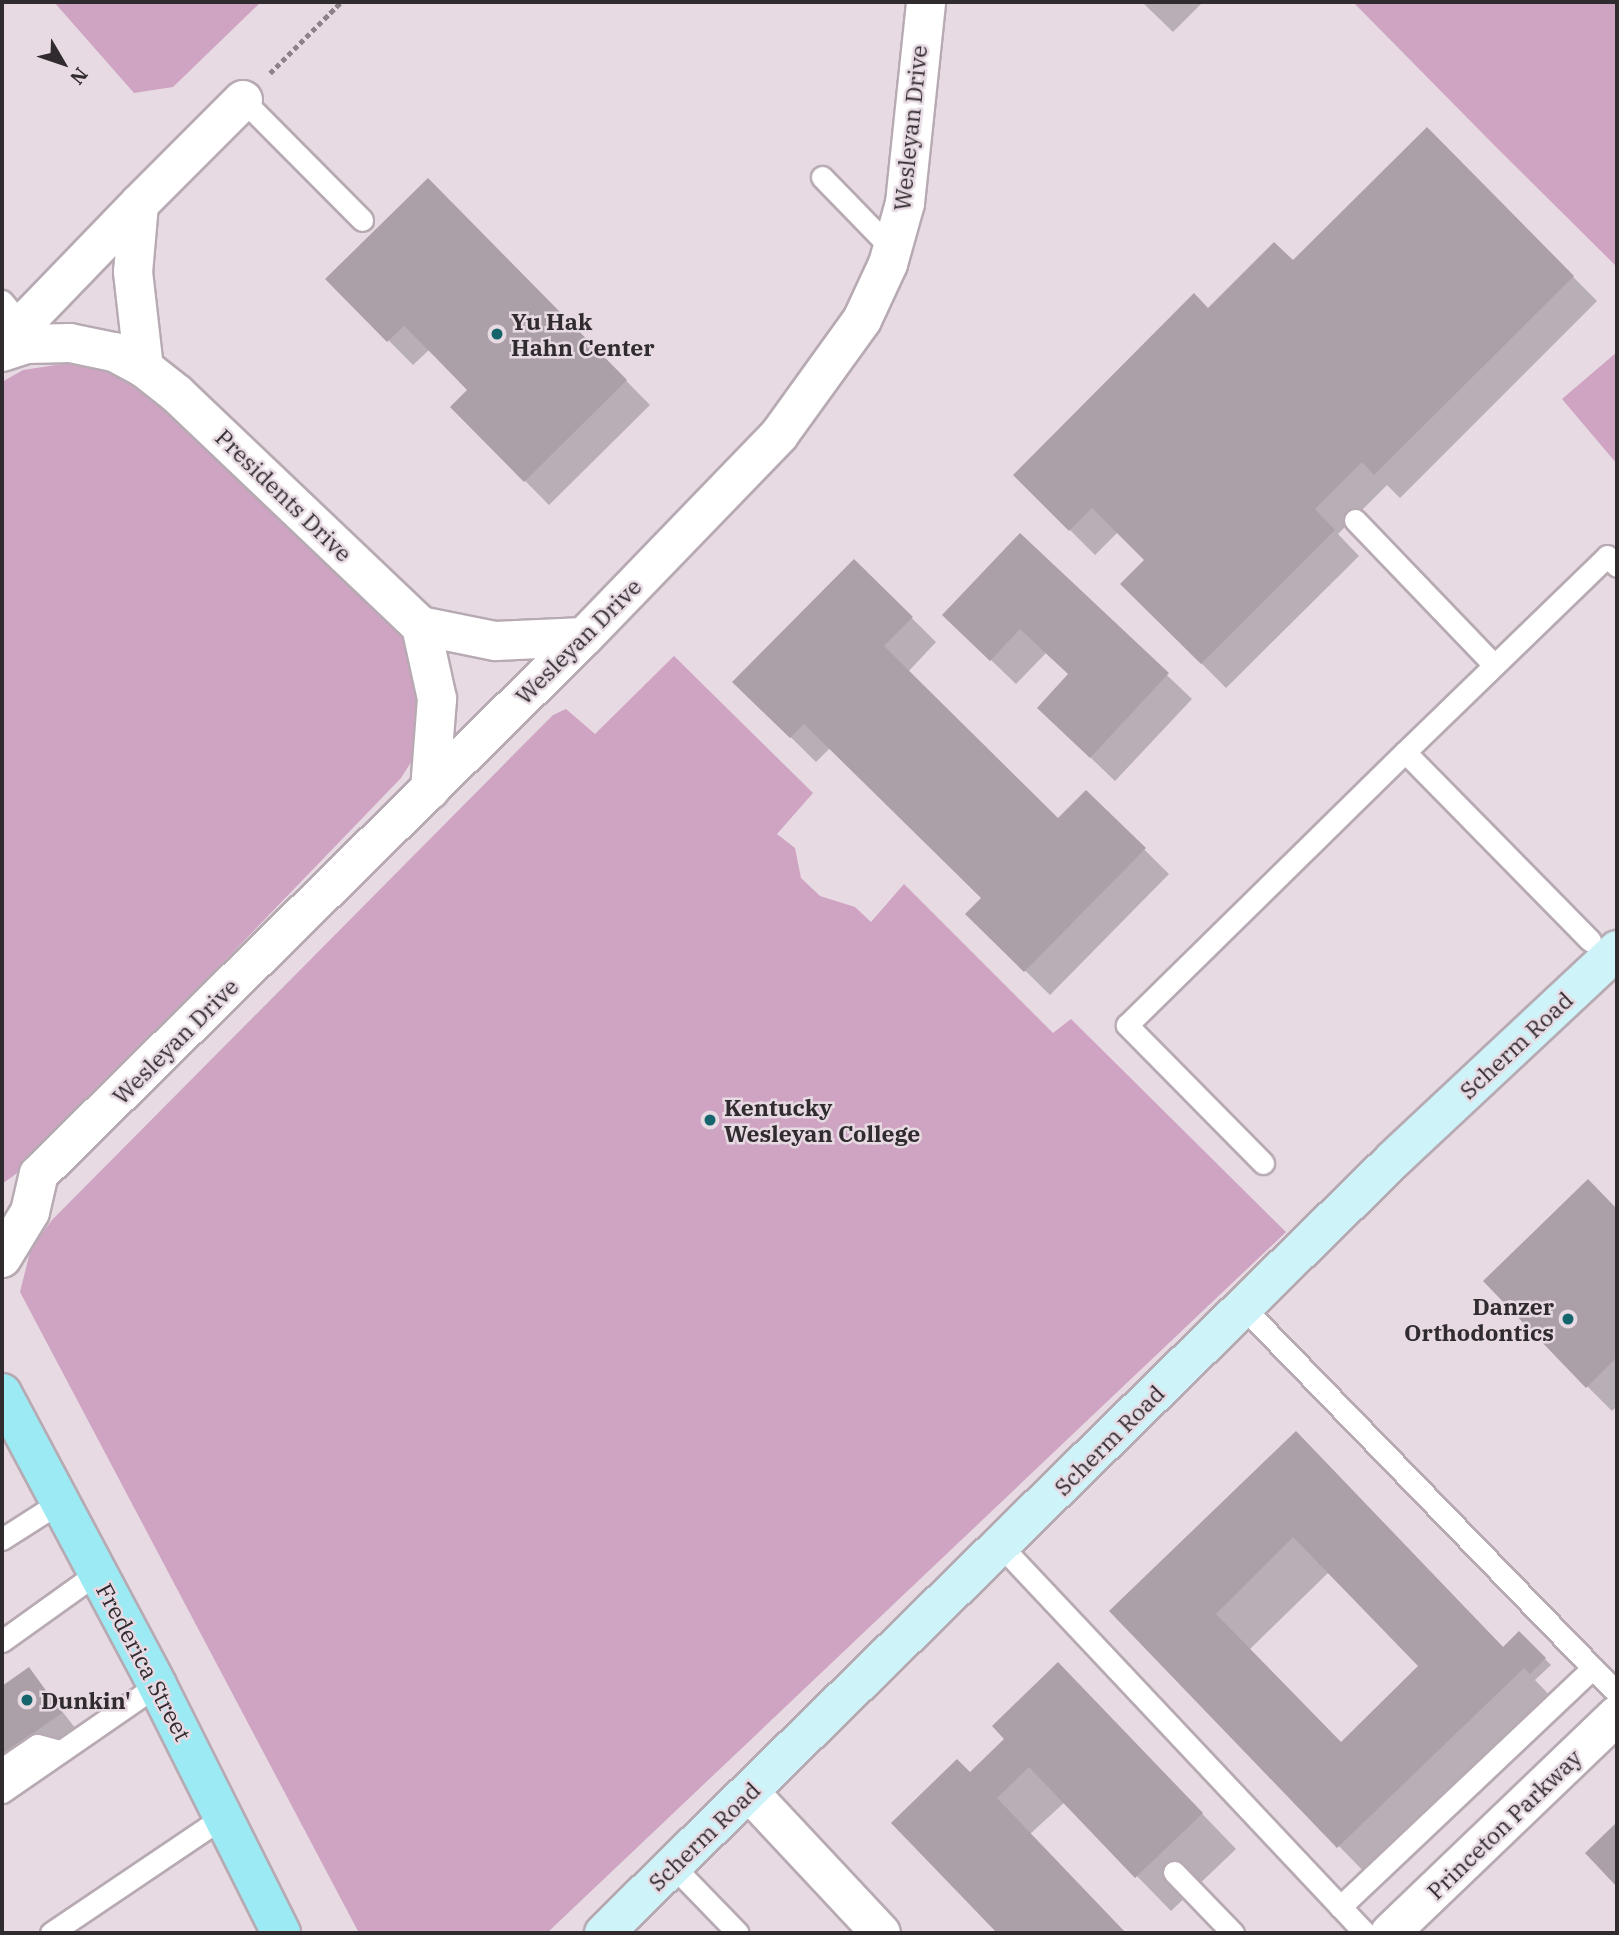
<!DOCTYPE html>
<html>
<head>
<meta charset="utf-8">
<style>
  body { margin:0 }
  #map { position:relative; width:1619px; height:1935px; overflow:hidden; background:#e7dae3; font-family:"IBM Plex Serif",serif }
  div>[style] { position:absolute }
  .green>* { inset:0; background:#cea4c2 }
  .shadow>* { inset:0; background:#0003 }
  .building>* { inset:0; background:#aca0a8 }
  .path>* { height:4.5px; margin-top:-2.25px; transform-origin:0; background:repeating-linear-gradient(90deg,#8c838a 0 5px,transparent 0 8.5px) }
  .roads { filter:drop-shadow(2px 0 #b7aab3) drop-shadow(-2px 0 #b7aab3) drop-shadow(0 2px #b7aab3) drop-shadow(0 -2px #b7aab3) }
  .lane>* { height:21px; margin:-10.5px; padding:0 10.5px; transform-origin:10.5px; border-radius:10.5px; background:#fff }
  .street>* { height:38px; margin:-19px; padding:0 19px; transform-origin:19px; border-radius:19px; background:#fff }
  .secondary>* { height:38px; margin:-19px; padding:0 19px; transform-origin:19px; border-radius:19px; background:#cef4f9 }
  .primary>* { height:38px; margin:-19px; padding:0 19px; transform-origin:19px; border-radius:19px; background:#9ceaf3 }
  .dots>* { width:19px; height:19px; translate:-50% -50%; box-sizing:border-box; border:4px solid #e7dae3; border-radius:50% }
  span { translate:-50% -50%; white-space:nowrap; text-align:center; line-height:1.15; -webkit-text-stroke:5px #e7dae3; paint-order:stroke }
  .street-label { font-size:23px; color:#302b2f }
  .poi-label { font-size:23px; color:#302b2f; font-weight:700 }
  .left { translate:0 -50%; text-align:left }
  .right { translate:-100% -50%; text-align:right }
  .frame { position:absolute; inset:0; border:4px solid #302b2f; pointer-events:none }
  .north { position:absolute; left:28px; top:28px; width:70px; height:70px; -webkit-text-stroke:5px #e7dae3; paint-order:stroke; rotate:129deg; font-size:19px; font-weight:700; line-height:28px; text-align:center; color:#302b2f }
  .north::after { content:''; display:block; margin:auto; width:24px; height:32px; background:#302b2f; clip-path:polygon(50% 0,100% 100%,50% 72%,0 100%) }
</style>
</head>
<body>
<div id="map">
  <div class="green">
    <div style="clip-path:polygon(54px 2px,261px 2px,173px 87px,134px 93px)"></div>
    <div style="clip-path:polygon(1353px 2px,1617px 2px,1617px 267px,1495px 146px)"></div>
    <div style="clip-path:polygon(1617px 352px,1617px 464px,1562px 399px)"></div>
    <div style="clip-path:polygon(82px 361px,148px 385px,402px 633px,415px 665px,420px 698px,415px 756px,401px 778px,27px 1166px,2px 1184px,2px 382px,23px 370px)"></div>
    <div style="clip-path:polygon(674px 656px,813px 793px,777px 834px,795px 848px,801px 878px,820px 896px,855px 907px,871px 922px,904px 884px,1053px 1033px,1071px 1019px,1286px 1232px,547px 1933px,359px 1933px,20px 1292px,31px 1248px,52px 1220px,553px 715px,566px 709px,595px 734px)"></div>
  </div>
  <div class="shadow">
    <div style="clip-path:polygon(1142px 2px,1203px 2px,1173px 32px)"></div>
    <div style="clip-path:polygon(1427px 130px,1597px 301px,1400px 498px,1387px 485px,1338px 534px,1359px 556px,1226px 688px,1123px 584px,1146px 560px,1118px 532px,1095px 555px,1015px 475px,1208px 310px,1293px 262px)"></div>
    <div style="clip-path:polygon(428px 180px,650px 405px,549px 505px,452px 407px,469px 390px,430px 349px,413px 365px,328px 279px)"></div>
    <div style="clip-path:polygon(1020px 535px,1192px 699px,1115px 781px,1064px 732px,1070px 675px,1046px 653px,1016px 684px,969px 639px)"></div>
    <div style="clip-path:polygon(854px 561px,936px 642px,908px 672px,1058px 821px,1086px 792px,1169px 874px,1050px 995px,968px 914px,983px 899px,830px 748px,816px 762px,735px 682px)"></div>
    <div style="clip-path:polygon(1588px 1181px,1617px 1210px,1617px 1406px,1612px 1411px,1587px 1386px)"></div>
    <div style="clip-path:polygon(evenodd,1296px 1434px,1504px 1648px,1519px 1633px,1551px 1665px,1535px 1680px,1558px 1704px,1374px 1882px,1111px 1612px,1296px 1434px,1329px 1572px,1421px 1666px,1341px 1744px,1249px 1650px,1329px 1572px)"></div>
    <div style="clip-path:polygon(29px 1669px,79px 1733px,2px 1787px,2px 1688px)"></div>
    <div style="clip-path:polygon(1093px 1700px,1236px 1849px,1171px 1911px,1065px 1802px,1030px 1834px,1125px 1933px,1000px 1933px,894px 1823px)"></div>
  </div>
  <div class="building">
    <div style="clip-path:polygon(1427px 127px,1574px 276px,1374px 475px,1362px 462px,1315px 509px,1335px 530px,1201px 664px,1120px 584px,1144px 560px,1092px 508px,1069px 531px,1013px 475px,1194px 293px,1208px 308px,1274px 242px,1293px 260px)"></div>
    <div style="clip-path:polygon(428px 178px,627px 380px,524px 482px,450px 407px,467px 390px,435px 357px,404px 326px,387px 342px,325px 279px)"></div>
    <div style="clip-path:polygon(1020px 533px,1169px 673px,1090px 758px,1037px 708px,1068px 674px,1020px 629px,990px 661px,942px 615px)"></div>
    <div style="clip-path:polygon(854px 559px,913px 617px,884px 646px,1058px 818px,1086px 790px,1146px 848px,1024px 972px,965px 914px,981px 898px,804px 724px,790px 738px,732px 682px)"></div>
    <div style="clip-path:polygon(1588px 1179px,1617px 1209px,1617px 1357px,1586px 1388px,1483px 1281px)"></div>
    <div style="clip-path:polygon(evenodd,1296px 1431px,1503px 1647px,1519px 1631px,1546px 1658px,1530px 1674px,1524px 1668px,1337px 1848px,1109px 1611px,1296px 1431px,1293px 1537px,1418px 1666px,1341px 1742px,1216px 1614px,1293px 1537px)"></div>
    <div style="clip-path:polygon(1058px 1662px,1203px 1813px,1135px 1878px,1029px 1767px,997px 1798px,1126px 1933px,997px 1933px,891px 1823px,957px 1759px,970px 1772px,1004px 1739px,992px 1726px)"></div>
    <div style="clip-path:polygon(29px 1667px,62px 1713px,2px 1755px,2px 1686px)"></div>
    <div style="clip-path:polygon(1617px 1822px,1617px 1887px,1585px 1853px)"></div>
  </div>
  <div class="path">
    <div style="left:270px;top:73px;width:100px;rotate:-45deg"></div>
  </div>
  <div class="roads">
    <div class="lane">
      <div style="left:243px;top:100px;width:169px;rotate:45.2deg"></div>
      <div style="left:822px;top:177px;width:100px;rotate:45.8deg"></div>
      <div style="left:2px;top:301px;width:31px;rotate:50deg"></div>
      <div style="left:1355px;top:520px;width:201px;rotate:46.2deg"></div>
      <div style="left:1405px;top:752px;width:281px;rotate:-44.1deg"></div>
      <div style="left:1607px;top:556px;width:14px;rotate:45deg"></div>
      <div style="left:1263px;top:1163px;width:194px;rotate:-134.6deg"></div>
      <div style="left:1127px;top:1025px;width:390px;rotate:-44.5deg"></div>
      <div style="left:1405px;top:752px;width:264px;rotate:45.5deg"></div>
      <div style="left:1243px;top:1307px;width:537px;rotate:45.9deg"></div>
      <div style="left:2px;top:1539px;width:69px;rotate:-32.5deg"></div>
      <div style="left:1001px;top:1546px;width:531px;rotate:46.75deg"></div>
      <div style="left:2px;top:1641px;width:117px;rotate:-35.6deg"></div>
      <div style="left:2px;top:1769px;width:42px;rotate:-34.4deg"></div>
      <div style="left:37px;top:1745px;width:23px;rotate:15deg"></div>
      <div style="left:2px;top:1792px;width:188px;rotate:-34.6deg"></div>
      <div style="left:673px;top:1866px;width:93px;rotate:45.9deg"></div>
      <div style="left:1174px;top:1872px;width:85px;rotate:46deg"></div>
      <div style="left:1340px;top:1907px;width:348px;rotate:-43.4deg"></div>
      <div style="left:51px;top:1933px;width:207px;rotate:-34deg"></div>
    </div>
    <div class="street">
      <div style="left:243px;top:100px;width:147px;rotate:135deg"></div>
      <div style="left:139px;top:204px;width:68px;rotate:95deg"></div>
      <div style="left:133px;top:272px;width:97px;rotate:83.5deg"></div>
      <div style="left:144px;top:368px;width:42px;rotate:38.2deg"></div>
      <div style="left:177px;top:394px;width:337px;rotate:43.6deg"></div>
      <div style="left:421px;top:626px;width:76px;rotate:11.5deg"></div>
      <div style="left:495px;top:641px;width:89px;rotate:-2.6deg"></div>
      <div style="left:2px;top:346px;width:197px;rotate:-46deg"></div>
      <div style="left:2px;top:352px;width:26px;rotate:-18deg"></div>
      <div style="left:27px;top:344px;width:43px;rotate:-1.3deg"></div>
      <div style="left:70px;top:343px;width:45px;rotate:11.6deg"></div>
      <div style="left:114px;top:352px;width:34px;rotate:28deg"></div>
      <div style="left:421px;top:626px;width:75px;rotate:77.6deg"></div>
      <div style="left:437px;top:699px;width:91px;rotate:94.4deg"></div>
      <div style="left:2px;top:1258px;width:54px;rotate:-58.7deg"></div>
      <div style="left:30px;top:1212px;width:39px;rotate:-77deg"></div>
      <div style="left:39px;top:1174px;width:765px;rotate:-44.58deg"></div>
      <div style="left:584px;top:637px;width:281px;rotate:-46deg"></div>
      <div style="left:779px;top:435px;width:142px;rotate:-54.2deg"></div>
      <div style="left:862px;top:320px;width:62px;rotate:-65.1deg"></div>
      <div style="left:888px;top:264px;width:63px;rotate:-74.4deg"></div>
      <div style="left:905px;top:203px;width:202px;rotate:-84deg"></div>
      <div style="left:749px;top:1792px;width:193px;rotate:46.9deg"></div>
      <div style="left:1390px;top:1933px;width:315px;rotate:-43.8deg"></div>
    </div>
    <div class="secondary">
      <div style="left:604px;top:1933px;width:1106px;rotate:-44.41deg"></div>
      <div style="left:1394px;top:1159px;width:306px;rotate:-43.1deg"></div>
    </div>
    <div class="primary">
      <div style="left:2px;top:1393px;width:331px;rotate:62deg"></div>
      <div style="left:157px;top:1685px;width:277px;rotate:63.4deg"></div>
    </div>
  </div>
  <div class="dots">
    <div style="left:497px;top:334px;background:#16646c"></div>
    <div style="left:710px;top:1120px;background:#16646c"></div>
    <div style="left:1568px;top:1319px;background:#16646c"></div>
    <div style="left:27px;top:1700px;background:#16646c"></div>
  </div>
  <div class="street-label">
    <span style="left:910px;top:128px;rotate:-84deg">Wesleyan Drive</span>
    <span style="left:284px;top:495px;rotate:44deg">Presidents Drive</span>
    <span style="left:578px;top:641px;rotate:-45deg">Wesleyan Drive</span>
    <span style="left:175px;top:1041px;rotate:-45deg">Wesleyan Drive</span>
    <span style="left:1516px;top:1045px;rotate:-43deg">Scherm Road</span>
    <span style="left:1109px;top:1440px;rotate:-45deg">Scherm Road</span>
    <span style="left:144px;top:1662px;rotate:62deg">Frederica Street</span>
    <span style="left:1504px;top:1824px;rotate:-44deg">Princeton Parkway</span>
    <span style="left:704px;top:1836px;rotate:-44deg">Scherm Road</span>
  </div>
  <div class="poi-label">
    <span class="left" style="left:511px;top:334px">Yu Hak<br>Hahn Center</span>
    <span class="left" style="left:724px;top:1120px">Kentucky<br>Wesleyan College</span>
    <span class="right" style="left:1554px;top:1319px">Danzer<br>Orthodontics</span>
    <span class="left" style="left:41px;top:1700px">Dunkin'</span>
  </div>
  <div class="frame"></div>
  <div class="north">N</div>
</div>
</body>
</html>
